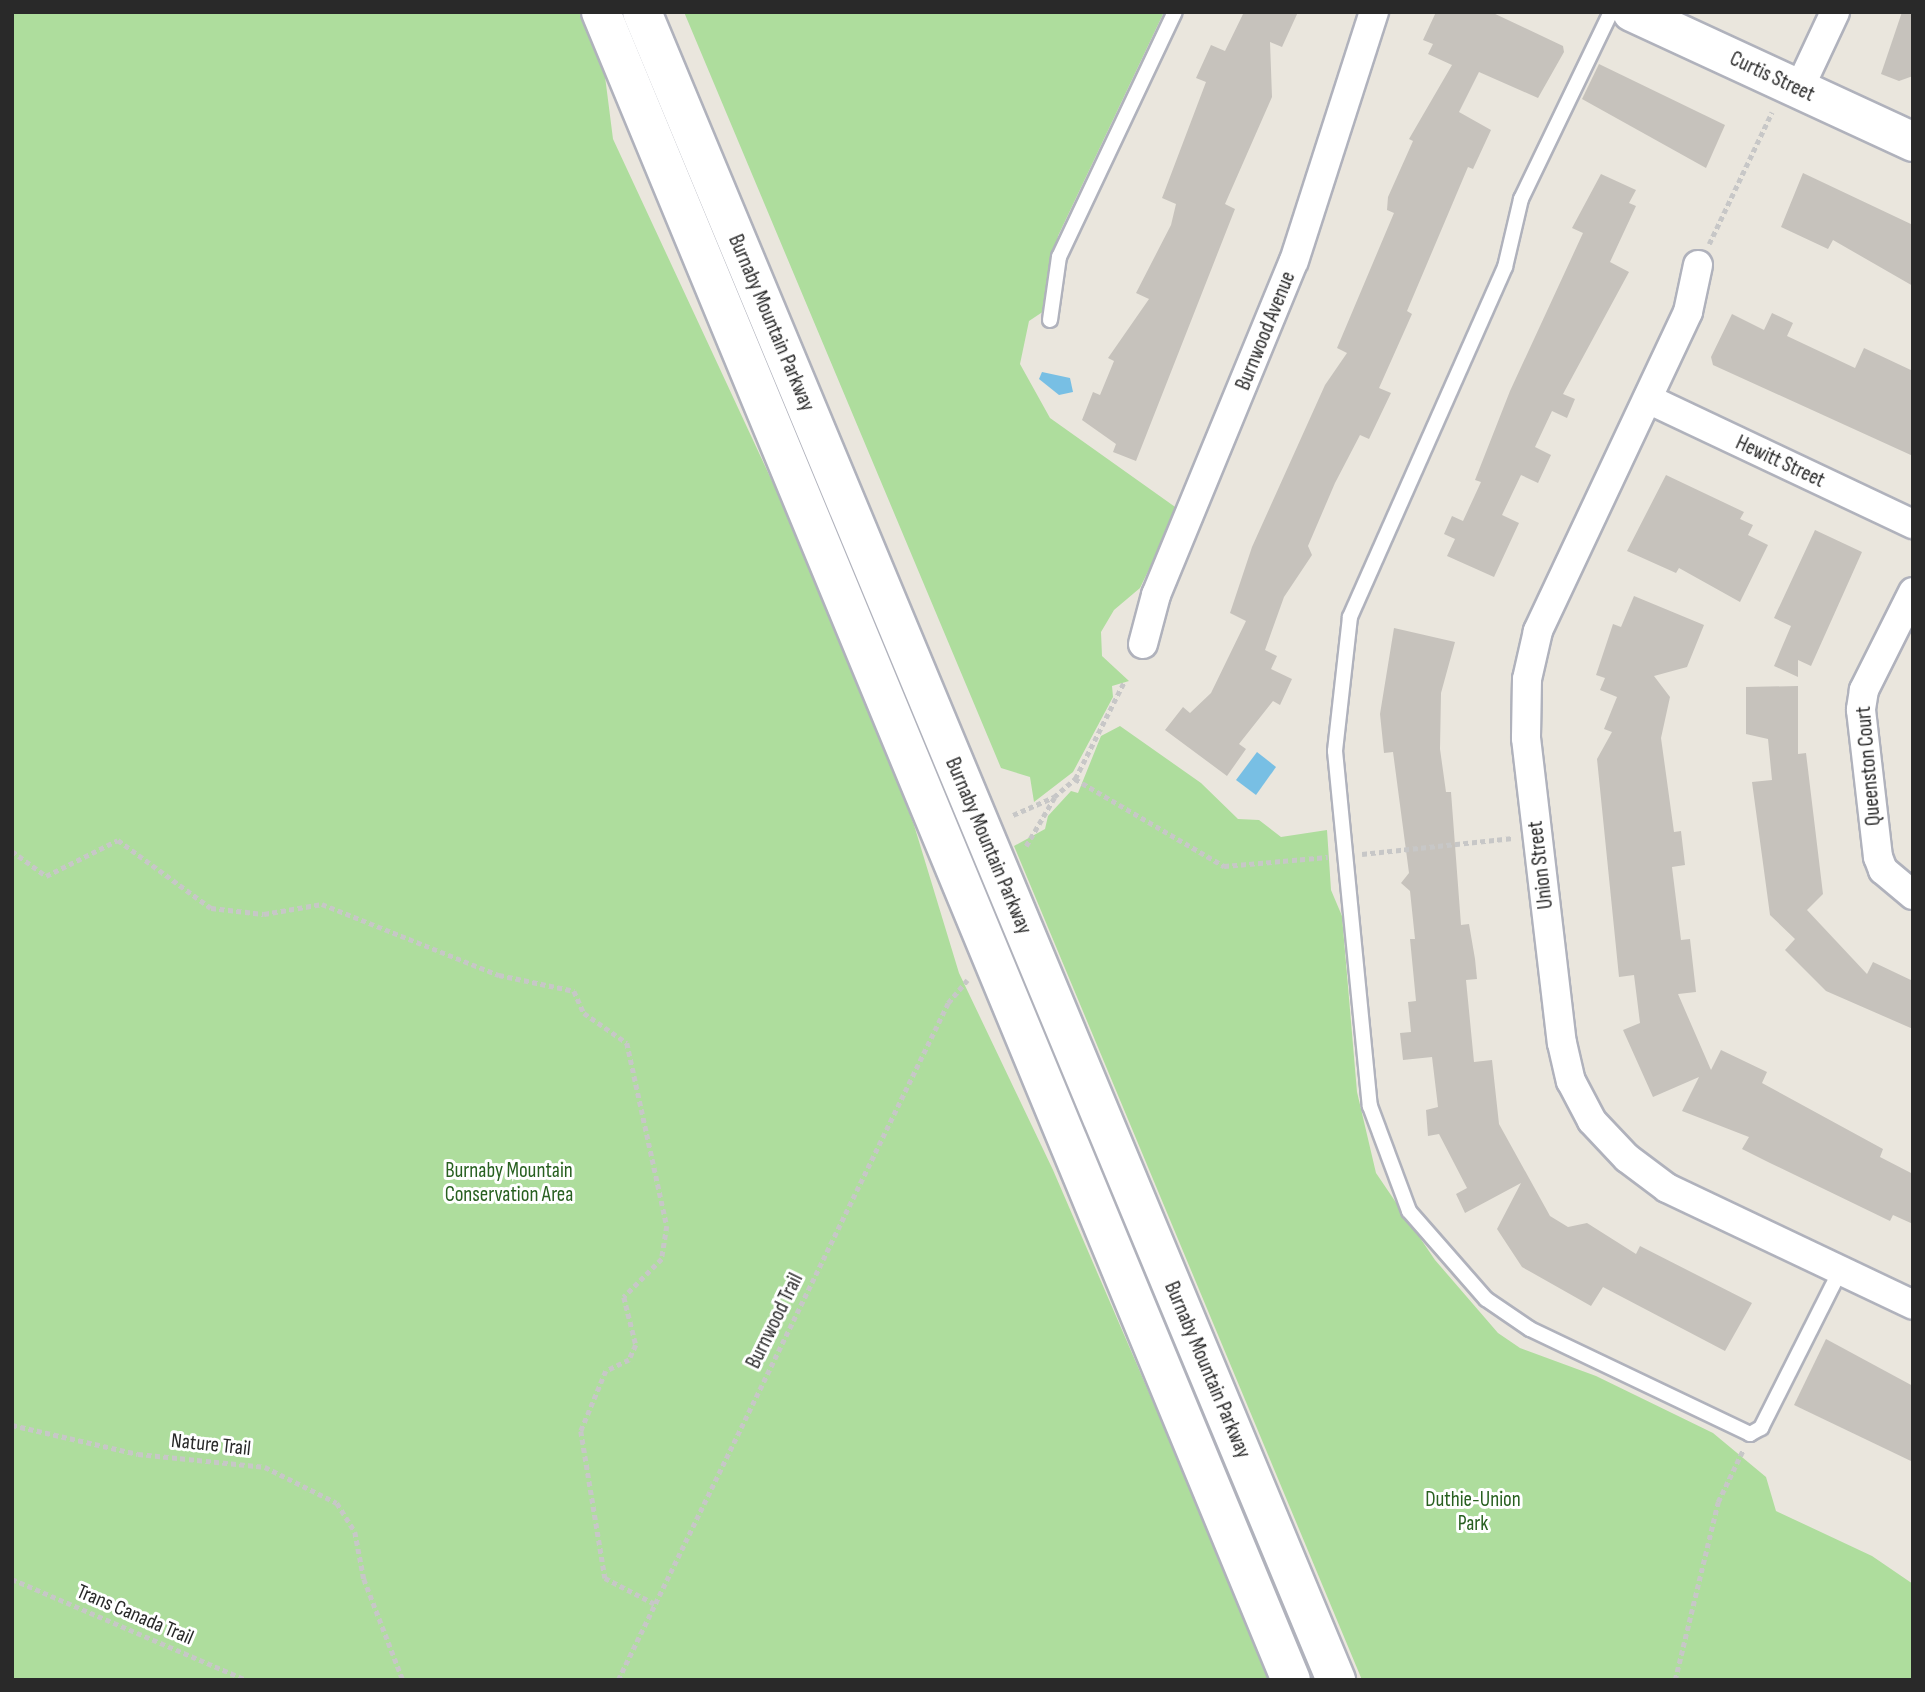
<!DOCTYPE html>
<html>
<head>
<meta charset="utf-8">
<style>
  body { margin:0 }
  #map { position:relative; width:1925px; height:1692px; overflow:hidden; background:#eae6dd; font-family:"Sofia Sans Condensed",sans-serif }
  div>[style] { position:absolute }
  .green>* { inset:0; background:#aedd9d }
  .water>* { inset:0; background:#78bfe4 }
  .building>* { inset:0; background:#c6c2bc }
  .path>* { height:4.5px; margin-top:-2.25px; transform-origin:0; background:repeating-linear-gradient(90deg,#c7c7c7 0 5px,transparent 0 8.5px) }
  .roads { filter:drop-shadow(2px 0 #b0b2bc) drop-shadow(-2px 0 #b0b2bc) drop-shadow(0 2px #b0b2bc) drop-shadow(0 -2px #b0b2bc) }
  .lane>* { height:14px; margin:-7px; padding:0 7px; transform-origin:7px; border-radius:7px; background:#fff }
  .street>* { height:28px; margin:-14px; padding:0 14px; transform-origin:14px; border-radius:14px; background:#fff }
  .secondary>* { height:38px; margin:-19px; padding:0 19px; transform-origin:19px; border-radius:19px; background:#fff }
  span { translate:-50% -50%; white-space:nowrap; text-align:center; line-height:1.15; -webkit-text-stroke:6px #fff; paint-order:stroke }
  .street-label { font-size:21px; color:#292929 }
  .park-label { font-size:21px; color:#286020 }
  .frame { position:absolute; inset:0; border:14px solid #292929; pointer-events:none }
</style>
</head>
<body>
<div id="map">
  <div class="green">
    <div style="clip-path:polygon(12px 12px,585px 12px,601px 45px,613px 139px,832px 610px,914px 825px,959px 973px,1053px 1170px,1273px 1680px,12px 1680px)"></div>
    <div style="clip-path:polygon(684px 12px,1164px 12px,1058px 236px,1044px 311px,1029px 321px,1020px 364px,1050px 418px,1178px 509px,1140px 588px,1114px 610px,1101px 632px,1102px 656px,1129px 681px,1112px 686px,1113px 697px,1073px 772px,1034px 802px,1030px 777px,1001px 768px)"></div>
    <div style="clip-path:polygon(1120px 726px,1201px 783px,1238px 819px,1259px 820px,1281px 837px,1327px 830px,1331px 890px,1342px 916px,1357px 1092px,1376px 1173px,1435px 1260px,1498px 1333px,1520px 1348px,1596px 1376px,1713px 1433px,1766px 1477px,1776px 1511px,1872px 1556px,1913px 1584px,1913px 1680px,1362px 1680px,1014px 846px,1045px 829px,1048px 816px,1071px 791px,1078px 793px,1101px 736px)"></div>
  </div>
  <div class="water">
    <div style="clip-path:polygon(1042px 372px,1070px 378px,1073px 392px,1059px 395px,1039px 379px)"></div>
    <div style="clip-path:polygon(1257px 752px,1276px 767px,1256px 795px,1236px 780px)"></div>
  </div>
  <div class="building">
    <div style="clip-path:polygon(1244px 12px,1298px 12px,1282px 47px,1270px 42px,1272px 97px,1225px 204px,1235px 209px,1136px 461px,1113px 452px,1116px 444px,1082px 420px,1093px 392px,1100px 395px,1114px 361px,1108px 358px,1149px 299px,1136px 293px,1171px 225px,1176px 204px,1162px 198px,1206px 82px,1196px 78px,1211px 45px,1225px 51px)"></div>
    <div style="clip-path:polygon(1436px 12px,1491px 12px,1563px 46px,1564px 52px,1538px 98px,1479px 72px,1459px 112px,1491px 130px,1473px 169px,1468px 167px,1407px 311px,1412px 314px,1379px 388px,1391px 393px,1369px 439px,1360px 435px,1335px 483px,1308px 546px,1312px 555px,1284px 597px,1265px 650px,1277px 656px,1271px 669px,1292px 679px,1280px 705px,1273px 701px,1239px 744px,1246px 749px,1227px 776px,1165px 730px,1183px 707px,1190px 713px,1211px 693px,1246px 621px,1230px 613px,1252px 547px,1325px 385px,1347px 353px,1337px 348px,1394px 213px,1387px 210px,1388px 197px,1413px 141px,1409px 139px,1452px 65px,1428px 54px,1433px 44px,1423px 40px)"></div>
    <div style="clip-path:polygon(1902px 12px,1913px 12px,1913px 76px,1899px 81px,1881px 74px)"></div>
    <div style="clip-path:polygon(1599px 64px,1725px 125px,1706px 168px,1582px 99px)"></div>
    <div style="clip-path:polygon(1803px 173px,1913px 225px,1913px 286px,1833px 240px,1828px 249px,1781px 227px)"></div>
    <div style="clip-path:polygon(1601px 174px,1636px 190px,1629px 203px,1636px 206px,1610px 262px,1629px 272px,1563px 394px,1575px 399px,1567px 418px,1552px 411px,1535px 447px,1551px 455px,1538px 483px,1521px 475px,1502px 515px,1519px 523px,1494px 577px,1447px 556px,1455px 539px,1444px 534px,1452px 516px,1463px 521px,1481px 482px,1475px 480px,1510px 391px,1583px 233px,1572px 228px)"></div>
    <div style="clip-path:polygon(1772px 313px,1793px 323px,1787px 336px,1855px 368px,1864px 348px,1913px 371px,1913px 456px,1713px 365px,1711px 357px,1732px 314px,1764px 330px)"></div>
    <div style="clip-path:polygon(1666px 475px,1744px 512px,1740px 519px,1753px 525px,1748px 535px,1768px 545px,1740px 602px,1679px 568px,1676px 573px,1627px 551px)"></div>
    <div style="clip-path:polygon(1815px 530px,1862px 552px,1811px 666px,1798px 660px,1798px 677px,1774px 666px,1791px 626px,1774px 618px)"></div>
    <div style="clip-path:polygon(1634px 596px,1704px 625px,1687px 667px,1654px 676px,1670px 697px,1661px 738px,1674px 832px,1681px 831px,1685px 865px,1672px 867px,1681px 940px,1690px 939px,1696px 992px,1678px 994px,1711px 1070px,1721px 1050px,1767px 1072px,1762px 1083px,1883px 1149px,1880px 1157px,1913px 1174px,1913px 1224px,1893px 1215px,1890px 1221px,1770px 1163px,1742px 1149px,1749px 1137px,1682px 1111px,1699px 1077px,1653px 1097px,1623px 1030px,1640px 1023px,1634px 975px,1619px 977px,1597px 759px,1612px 732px,1604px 729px,1617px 697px,1600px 690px,1605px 678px,1596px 675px,1613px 624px,1621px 627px)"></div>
    <div style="clip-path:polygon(1394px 628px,1455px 642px,1441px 693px,1440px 749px,1446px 792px,1451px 792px,1461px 925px,1469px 924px,1475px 959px,1477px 979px,1466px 980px,1474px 1062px,1492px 1060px,1499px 1124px,1550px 1216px,1568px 1227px,1587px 1223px,1636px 1254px,1640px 1246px,1752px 1303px,1725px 1351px,1603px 1287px,1591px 1306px,1522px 1267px,1497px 1229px,1521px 1183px,1465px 1213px,1456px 1194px,1467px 1188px,1439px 1134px,1428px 1136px,1426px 1110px,1438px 1107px,1432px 1057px,1403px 1060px,1400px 1033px,1411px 1032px,1408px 1002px,1416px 1001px,1410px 939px,1415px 939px,1410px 891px,1401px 883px,1409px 873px,1393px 752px,1384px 753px,1380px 714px)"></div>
    <div style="clip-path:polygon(1798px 686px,1798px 754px,1806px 753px,1823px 894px,1807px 910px,1867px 974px,1873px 962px,1913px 981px,1913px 1029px,1826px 991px,1785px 950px,1795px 939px,1770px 915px,1752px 782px,1772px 780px,1768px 739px,1746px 734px,1746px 687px)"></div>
    <div style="clip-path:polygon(1826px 1339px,1913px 1386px,1913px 1462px,1794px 1405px)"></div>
  </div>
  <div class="path">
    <div style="left:1709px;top:244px;width:146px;rotate:-64.5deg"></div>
    <div style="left:1075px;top:779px;width:173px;rotate:30.3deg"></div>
    <div style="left:1224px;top:866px;width:104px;rotate:-4.9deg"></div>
    <div style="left:1013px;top:815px;width:45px;rotate:-23.7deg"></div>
    <div style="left:1054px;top:797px;width:28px;rotate:-41deg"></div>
    <div style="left:1075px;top:779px;width:109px;rotate:-63.2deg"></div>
    <div style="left:1026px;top:846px;width:56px;rotate:-59.7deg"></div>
    <div style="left:12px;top:851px;width:42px;rotate:36.3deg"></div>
    <div style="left:46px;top:876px;width:80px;rotate:-26.6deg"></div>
    <div style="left:118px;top:840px;width:115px;rotate:36.2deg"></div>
    <div style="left:211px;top:908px;width:53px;rotate:6.5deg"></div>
    <div style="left:264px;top:914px;width:59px;rotate:-9.8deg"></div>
    <div style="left:322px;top:904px;width:191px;rotate:21.9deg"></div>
    <div style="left:499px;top:975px;width:77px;rotate:12deg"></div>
    <div style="left:574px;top:991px;width:24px;rotate:66deg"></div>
    <div style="left:584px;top:1013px;width:52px;rotate:34.9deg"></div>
    <div style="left:627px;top:1043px;width:187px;rotate:77.7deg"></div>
    <div style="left:667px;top:1226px;width:33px;rotate:99deg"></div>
    <div style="left:662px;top:1259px;width:54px;rotate:135deg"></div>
    <div style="left:624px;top:1297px;width:49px;rotate:76deg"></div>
    <div style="left:636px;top:1345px;width:17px;rotate:115deg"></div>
    <div style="left:629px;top:1360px;width:25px;rotate:154deg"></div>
    <div style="left:606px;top:1371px;width:65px;rotate:112.6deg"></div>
    <div style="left:581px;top:1431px;width:149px;rotate:80.7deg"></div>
    <div style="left:605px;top:1578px;width:56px;rotate:27.5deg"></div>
    <div style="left:1362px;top:854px;width:152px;rotate:-6deg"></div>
    <div style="left:12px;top:1425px;width:129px;rotate:13deg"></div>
    <div style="left:138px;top:1454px;width:128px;rotate:5.8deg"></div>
    <div style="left:265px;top:1467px;width:80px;rotate:26.6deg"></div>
    <div style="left:337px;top:1503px;width:34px;rotate:58deg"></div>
    <div style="left:355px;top:1532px;width:48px;rotate:79.2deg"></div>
    <div style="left:364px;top:1579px;width:108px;rotate:68.9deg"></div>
    <div style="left:12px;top:1579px;width:256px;rotate:23.3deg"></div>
    <div style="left:618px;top:1680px;width:753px;rotate:-64.01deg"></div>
    <div style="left:948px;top:1003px;width:30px;rotate:-50deg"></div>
    <div style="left:1675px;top:1680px;width:183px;rotate:-76.4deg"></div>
    <div style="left:1718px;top:1502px;width:58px;rotate:-64.3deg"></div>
  </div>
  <div class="roads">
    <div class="lane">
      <div style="left:1611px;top:12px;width:208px;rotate:115.7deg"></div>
      <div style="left:1521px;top:199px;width:70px;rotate:103.2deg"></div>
      <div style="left:1505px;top:267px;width:383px;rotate:113.9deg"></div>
      <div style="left:1350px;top:617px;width:135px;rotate:96.4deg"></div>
      <div style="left:1335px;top:751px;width:357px;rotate:84.4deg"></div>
      <div style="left:1370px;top:1106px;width:112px;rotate:69.6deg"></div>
      <div style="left:1409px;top:1211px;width:117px;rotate:48.8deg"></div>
      <div style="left:1486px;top:1299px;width:53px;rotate:34.3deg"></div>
      <div style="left:1530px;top:1329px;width:244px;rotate:25.5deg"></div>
      <div style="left:1750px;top:1434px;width:13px;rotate:-29deg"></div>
      <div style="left:1761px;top:1428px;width:176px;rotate:-63.3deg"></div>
      <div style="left:1050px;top:320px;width:64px;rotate:-81.9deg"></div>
      <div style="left:1059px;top:257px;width:271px;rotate:-64.7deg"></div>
    </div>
    <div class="street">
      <div style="left:1799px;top:89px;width:85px;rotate:-64.9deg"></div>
      <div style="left:1698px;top:265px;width:48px;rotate:102deg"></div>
      <div style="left:1688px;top:312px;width:353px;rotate:115.2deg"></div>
      <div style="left:1538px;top:631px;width:49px;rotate:102.9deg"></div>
      <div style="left:1527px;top:679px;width:59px;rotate:91deg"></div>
      <div style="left:1526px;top:738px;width:307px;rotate:83.3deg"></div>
      <div style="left:1562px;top:1043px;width:39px;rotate:77deg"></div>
      <div style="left:1571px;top:1081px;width:45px;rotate:62.3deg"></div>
      <div style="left:1592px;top:1121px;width:51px;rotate:46.6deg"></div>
      <div style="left:1627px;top:1158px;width:50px;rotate:36.9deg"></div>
      <div style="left:1667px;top:1188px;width:272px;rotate:25.4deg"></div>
      <div style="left:1648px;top:399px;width:293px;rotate:25.3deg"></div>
      <div style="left:1913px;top:592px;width:110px;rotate:116.6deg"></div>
      <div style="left:1864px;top:690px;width:20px;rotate:99deg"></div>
      <div style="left:1861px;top:710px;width:148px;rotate:83.4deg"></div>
      <div style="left:1878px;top:857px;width:14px;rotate:69deg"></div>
      <div style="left:1883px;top:870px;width:39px;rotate:40deg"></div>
      <div style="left:1143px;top:644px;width:51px;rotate:-75.1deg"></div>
      <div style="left:1156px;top:595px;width:361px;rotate:-67.6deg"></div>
      <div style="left:1294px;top:261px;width:262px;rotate:-72.2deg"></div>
    </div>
    <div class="secondary">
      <div style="left:601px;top:12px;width:1805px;rotate:67.53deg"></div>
      <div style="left:642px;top:12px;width:1807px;rotate:67.41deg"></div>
      <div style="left:1632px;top:12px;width:310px;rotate:24.8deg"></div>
    </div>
  </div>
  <div class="street-label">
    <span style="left:1772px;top:77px;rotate:25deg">Curtis Street</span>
    <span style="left:771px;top:323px;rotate:67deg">Burnaby Mountain Parkway</span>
    <span style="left:1266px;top:331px;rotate:-68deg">Burnwood Avenue</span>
    <span style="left:1780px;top:462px;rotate:25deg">Hewitt Street</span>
    <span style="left:1869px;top:766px;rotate:-95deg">Queenston Court</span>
    <span style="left:988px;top:846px;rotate:67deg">Burnaby Mountain Parkway</span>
    <span style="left:1541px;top:865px;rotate:-97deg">Union Street</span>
    <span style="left:775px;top:1321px;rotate:-64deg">Burnwood Trail</span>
    <span style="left:1207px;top:1370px;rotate:67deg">Burnaby Mountain Parkway</span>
    <span style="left:211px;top:1445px;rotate:6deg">Nature Trail</span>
    <span style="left:135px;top:1615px;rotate:23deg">Trans Canada Trail</span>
  </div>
  <div class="park-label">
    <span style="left:509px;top:1183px">Burnaby Mountain<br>Conservation Area</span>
    <span style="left:1473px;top:1512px">Duthie-Union<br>Park</span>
  </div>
  <div class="frame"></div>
</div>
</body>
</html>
